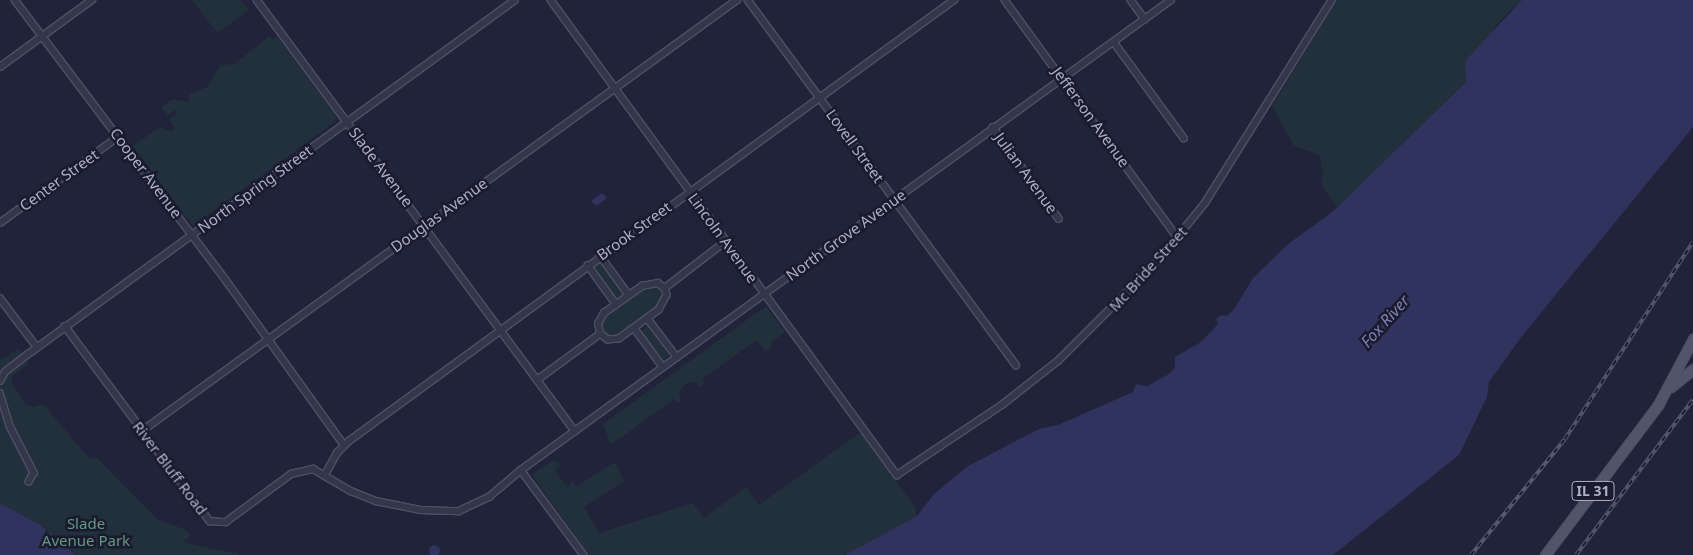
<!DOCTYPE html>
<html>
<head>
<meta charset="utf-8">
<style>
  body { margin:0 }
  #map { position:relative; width:1693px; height:555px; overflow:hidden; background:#20233a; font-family:"Noto Sans",sans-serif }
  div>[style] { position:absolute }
  .green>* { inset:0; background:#22303b }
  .water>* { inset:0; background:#30335d }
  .round { border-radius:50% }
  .roads { filter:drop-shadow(1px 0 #4f5065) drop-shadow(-1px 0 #4f5065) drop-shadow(0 1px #4f5065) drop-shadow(0 -1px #4f5065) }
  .street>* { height:5.5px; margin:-2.75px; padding:0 2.75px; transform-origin:2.75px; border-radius:2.75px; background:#34364a }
  .primary>* { height:9px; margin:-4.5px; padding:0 4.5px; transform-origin:4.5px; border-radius:4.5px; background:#52546a }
  .rail>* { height:4px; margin-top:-2px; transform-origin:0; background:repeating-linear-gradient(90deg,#1a1b2e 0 5.5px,#565871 0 11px); box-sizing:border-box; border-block:1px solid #565871 }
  span { translate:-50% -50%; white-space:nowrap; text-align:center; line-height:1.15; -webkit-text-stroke:5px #1a1b2e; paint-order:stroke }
  .shield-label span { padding:1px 4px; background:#1a1b2e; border:1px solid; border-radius:4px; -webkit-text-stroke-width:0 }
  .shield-label { font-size:14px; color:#afb0c6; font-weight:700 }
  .street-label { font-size:15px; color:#afb0c6 }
  .park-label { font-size:15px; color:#659882 }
  .water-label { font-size:16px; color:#7d82b4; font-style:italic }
</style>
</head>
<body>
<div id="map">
  <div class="green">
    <div style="clip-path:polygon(192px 0,241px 0,249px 10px,217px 33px)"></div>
    <div style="clip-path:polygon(1337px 0,1522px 0,1497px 24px,1466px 82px,1337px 207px,1321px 185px,1323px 173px,1319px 155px,1294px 146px,1272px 106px)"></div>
    <div style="clip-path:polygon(269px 36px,273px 39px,277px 36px,335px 114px,336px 121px,193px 226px,133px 146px,160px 127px,171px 132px,175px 128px,169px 120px,177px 114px,175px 110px,167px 115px,161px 107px,172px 99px,189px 102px,189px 94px,207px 87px,220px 65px,234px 64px)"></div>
    <div style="clip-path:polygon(602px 262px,623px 292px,621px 297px,614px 296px,594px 268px)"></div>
    <div style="clip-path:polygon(653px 286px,661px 291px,663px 298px,650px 314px,619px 336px,609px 337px,604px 332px,601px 324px,607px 315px,641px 290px)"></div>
    <div style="clip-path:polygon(766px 306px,785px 332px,771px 343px,772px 347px,765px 351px,757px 340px,702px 379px,705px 383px,700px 387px,697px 383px,689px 382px,681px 388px,679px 395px,682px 400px,678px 403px,674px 399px,611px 445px,603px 424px)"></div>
    <div style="clip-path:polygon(647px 326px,669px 355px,664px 360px,641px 332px)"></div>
    <div style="clip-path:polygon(19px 349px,29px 363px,12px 376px,12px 383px,26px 404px,33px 407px,43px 404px,90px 459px,96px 457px,158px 520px,184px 529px,191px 535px,183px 542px,240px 555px,76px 555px,40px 525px,0 503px,0 360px)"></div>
    <div style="clip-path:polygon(861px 432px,915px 507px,917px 516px,845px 555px,589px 555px,532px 475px,553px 460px,561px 464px,555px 470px,568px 488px,572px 481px,577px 486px,615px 462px,624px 481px,584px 507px,599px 533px,693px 503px,704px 518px,746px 487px,759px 505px)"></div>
  </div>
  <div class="water">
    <div style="clip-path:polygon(1522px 0,1693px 0,1693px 127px,1522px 336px,1489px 382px,1487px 397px,1459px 455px,1333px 555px,845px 555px,917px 516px,934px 494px,968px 466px,1039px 429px,1058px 425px,1133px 392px,1136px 384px,1147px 386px,1169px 374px,1175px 368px,1175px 357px,1201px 342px,1218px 324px,1216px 319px,1221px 315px,1227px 316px,1235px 308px,1253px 278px,1288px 244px,1331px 213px,1466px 82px,1465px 61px)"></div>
    <div style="clip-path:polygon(602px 193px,607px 198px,596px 206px,591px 201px)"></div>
    <div style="clip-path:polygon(0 503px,40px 525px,76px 555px,0 555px)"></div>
    <div class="round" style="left:428.5px;top:544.5px;width:11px;height:11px"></div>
  </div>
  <div class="roads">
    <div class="street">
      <div style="left:15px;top:0;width:351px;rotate:53deg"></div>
      <div style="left:226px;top:280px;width:203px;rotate:54.4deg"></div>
      <div style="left:257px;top:0;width:536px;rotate:53.58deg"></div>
      <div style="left:551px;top:0;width:588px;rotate:53.93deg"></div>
      <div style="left:897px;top:475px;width:126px;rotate:-33.7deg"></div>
      <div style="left:1002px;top:405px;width:71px;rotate:-38.2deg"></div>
      <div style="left:1058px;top:361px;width:141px;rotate:-45deg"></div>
      <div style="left:1158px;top:261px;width:75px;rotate:-51deg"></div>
      <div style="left:1205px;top:203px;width:239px;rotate:-58deg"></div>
      <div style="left:748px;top:0;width:453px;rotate:53.7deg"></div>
      <div style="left:1005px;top:0;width:291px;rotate:54deg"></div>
      <div style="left:1131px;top:0;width:24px;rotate:54deg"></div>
      <div style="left:1114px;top:42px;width:119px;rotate:53.9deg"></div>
      <div style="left:0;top:67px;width:114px;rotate:-36.1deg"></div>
      <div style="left:993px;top:127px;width:113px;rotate:54.3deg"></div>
      <div style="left:0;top:223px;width:146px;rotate:-36.1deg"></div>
      <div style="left:600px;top:255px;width:49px;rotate:54.1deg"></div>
      <div style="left:588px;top:265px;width:48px;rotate:54.3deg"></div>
      <div style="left:658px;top:283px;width:9px;rotate:36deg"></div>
      <div style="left:665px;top:288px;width:7px;rotate:74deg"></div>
      <div style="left:667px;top:295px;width:17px;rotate:118deg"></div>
      <div style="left:659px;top:310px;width:49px;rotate:144.1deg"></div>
      <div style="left:619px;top:339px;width:11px;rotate:175deg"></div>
      <div style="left:608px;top:340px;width:10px;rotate:-143deg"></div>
      <div style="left:600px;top:334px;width:10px;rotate:-101deg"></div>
      <div style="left:598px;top:324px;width:13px;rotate:-61deg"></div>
      <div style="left:604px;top:313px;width:47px;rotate:-35.4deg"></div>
      <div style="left:642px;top:286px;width:16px;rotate:-11deg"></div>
      <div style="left:665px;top:288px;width:77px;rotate:-37.6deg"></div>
      <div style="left:0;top:298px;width:61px;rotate:52.9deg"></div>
      <div style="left:648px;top:319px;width:48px;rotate:52.7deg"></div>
      <div style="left:65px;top:326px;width:243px;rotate:53.4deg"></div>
      <div style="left:210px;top:521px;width:16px;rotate:4deg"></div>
      <div style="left:226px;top:522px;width:81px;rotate:-36.4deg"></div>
      <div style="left:291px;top:474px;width:23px;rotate:-13deg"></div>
      <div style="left:313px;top:469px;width:44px;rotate:30.1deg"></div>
      <div style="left:351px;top:491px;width:27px;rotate:22deg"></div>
      <div style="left:376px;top:501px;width:46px;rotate:11.3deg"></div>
      <div style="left:421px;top:510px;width:38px;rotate:2deg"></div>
      <div style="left:459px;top:511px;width:33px;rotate:-25deg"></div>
      <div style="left:489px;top:497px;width:42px;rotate:-40.2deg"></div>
      <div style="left:521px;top:470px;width:802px;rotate:-35.87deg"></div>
      <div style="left:635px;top:329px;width:47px;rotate:53.6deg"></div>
      <div style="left:537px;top:380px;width:78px;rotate:-36.1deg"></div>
      <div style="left:0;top:381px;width:10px;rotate:-61deg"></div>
      <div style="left:5px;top:372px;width:28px;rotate:-38deg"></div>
      <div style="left:27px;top:355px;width:603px;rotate:-36.03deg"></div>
      <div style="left:0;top:393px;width:34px;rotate:73deg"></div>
      <div style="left:10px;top:426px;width:53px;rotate:62.9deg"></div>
      <div style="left:34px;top:473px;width:10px;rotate:119deg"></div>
      <div style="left:142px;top:431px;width:735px;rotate:-35.92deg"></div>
      <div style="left:521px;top:470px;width:106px;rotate:53.5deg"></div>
      <div style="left:326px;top:473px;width:23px;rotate:-61deg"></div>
      <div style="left:337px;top:453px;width:17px;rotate:-45deg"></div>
      <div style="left:349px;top:441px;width:749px;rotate:-36.09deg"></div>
    </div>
    <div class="primary">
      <div style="left:1671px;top:387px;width:28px;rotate:-39deg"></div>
      <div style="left:1545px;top:555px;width:188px;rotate:-53deg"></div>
      <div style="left:1658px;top:405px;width:75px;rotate:-62.1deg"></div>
    </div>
  </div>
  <div class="rail">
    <div style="left:1471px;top:555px;width:149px;rotate:-51deg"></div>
    <div style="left:1565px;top:439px;width:235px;rotate:-57deg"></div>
    <div style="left:1576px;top:555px;width:194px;rotate:-53deg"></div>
  </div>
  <div class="shield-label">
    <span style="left:1593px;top:491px">IL 31</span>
  </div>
  <div class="street-label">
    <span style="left:1091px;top:117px;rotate:54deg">Jefferson Avenue</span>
    <span style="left:855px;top:146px;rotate:54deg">Lovell Street</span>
    <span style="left:381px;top:167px;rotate:53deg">Slade Avenue</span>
    <span style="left:146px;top:173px;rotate:53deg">Cooper Avenue</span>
    <span style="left:1026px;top:173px;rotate:54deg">Julian Avenue</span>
    <span style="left:59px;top:180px;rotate:-36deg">Center Street</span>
    <span style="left:255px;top:189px;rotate:-36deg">North Spring Street</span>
    <span style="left:439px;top:215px;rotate:-36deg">Douglas Avenue</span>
    <span style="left:634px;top:231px;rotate:-36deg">Brook Street</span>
    <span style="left:846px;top:235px;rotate:-36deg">North Grove Avenue</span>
    <span style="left:723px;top:238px;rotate:54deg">Lincoln Avenue</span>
    <span style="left:1148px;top:269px;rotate:-48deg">Mc Bride Street</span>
    <span style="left:170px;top:468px;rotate:53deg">River Bluff Road</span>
  </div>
  <div class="park-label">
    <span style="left:86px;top:532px">Slade<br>Avenue Park</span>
  </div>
  <div class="water-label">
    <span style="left:1385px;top:321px;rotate:-48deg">Fox River</span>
  </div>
</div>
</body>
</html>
